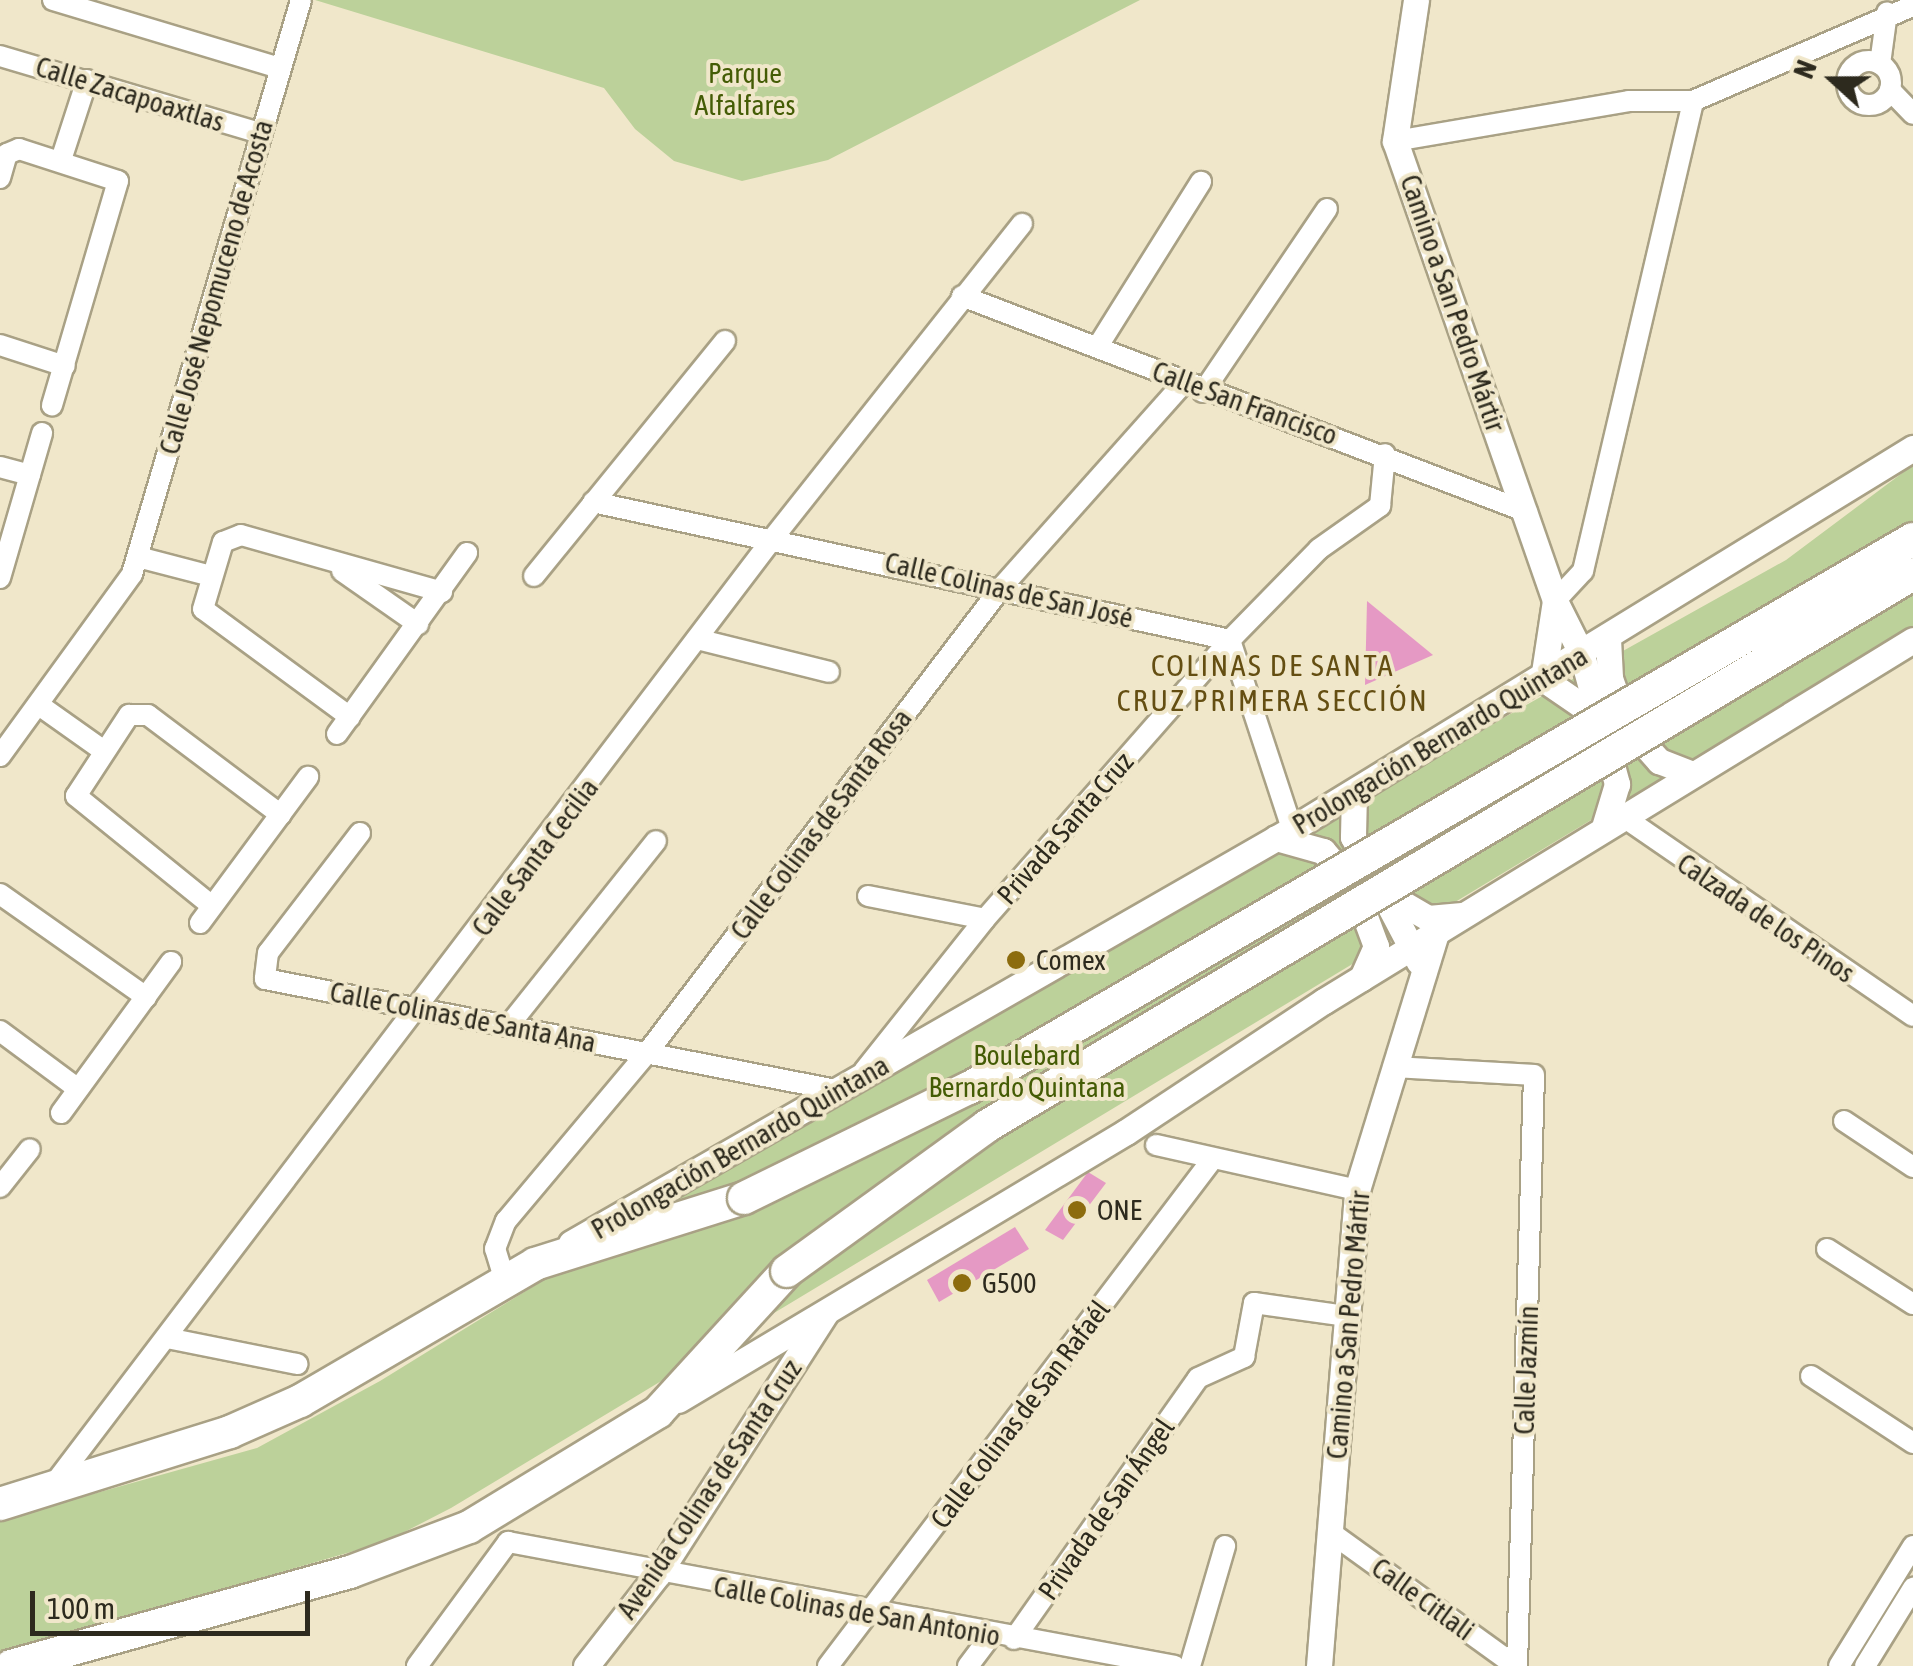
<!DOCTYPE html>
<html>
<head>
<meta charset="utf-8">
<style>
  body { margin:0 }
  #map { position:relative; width:1913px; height:1666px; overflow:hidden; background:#f0e7ca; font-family:"Asap Condensed",sans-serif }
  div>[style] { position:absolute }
  .green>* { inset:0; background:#bcd19a }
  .building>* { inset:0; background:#e599c4 }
  .roads { filter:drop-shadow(2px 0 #a9a185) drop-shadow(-2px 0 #a9a185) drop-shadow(0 2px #a9a185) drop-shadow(0 -2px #a9a185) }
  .minor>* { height:20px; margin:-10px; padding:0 10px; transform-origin:10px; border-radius:10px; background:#fff }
  .minor>.ring { margin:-10px; padding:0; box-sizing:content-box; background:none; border:20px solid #fff; border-radius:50% }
  .tertiary>* { height:25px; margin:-12.5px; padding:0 12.5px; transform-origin:12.5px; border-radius:12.5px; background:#fff }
  .primary>* { height:32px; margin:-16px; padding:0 16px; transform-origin:16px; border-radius:16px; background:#fff }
  .bridges { filter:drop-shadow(2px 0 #a9a185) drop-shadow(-2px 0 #a9a185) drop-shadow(0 2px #a9a185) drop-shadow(0 -2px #a9a185) }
  .primary-bridge>* { height:32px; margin:-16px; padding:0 16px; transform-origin:16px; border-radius:16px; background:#fff }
  .dots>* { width:28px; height:28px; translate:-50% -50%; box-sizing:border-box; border:5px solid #f0e7ca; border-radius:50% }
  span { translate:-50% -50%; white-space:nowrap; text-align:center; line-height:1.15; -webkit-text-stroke:8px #f0e7ca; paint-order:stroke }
  .park-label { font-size:28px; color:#445c05 }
  .street-label { font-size:28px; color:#2d2a1e }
  .poi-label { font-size:28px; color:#2d2a1e }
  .left { translate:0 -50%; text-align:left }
  .neighbourhood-label { font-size:30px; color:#644e12; letter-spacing:2.5px }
  .north { position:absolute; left:1783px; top:30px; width:100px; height:100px; -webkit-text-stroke:8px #f0e7ca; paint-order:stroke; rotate:291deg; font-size:28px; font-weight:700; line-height:40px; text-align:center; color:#2d2a1e }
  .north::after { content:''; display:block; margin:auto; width:35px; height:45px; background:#2d2a1e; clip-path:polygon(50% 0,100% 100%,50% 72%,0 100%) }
  .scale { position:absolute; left:30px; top:1591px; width:280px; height:45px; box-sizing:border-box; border:5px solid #2d2a1e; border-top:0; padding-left:12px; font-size:30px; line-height:35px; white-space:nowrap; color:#2d2a1e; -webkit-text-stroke:8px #f0e7ca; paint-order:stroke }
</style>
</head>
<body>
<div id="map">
  <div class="green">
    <div style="clip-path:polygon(315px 0,1140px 0,828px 160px,742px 181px,674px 161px,635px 129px,604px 88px)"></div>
    <div style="clip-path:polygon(1913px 465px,1913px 635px,1885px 653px,1606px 811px,451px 1508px,385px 1542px,0 1654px,0 1520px,257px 1448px,380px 1381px,991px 1004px,1786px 560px)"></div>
  </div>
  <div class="building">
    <div style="clip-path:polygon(1367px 601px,1433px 655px,1365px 685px)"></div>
    <div style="clip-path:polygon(1088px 1172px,1106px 1183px,1063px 1240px,1045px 1230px)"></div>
    <div style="clip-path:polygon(1015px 1227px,1029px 1249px,939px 1302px,927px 1280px)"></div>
  </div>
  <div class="roads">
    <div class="minor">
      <div style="left:53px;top:0;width:237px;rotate:16.7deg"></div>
      <div style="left:0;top:56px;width:271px;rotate:16.5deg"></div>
      <div class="ring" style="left:1847px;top:61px;width:24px;height:24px"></div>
      <div style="left:1880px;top:64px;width:52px;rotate:-82.3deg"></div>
      <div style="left:1890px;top:90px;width:33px;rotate:46deg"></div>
      <div style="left:1395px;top:141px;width:237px;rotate:-9.7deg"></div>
      <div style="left:1629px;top:101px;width:64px"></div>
      <div style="left:1693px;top:101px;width:240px;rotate:-23.4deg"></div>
      <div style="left:61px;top:160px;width:84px;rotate:-72deg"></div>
      <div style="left:0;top:178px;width:25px;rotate:-74deg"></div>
      <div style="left:7px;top:154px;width:13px;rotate:-23deg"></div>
      <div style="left:19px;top:149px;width:104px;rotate:17.9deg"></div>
      <div style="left:118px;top:181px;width:234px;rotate:106.4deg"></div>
      <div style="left:962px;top:296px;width:605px;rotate:20.92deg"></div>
      <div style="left:0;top:345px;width:68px;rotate:17.9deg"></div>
      <div style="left:1098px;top:346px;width:194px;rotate:-57.9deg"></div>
      <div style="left:1203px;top:392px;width:221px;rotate:-55.9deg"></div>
      <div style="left:0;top:467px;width:31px;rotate:15deg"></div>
      <div style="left:593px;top:502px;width:652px;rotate:12.22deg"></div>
      <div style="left:1230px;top:640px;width:199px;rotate:71.8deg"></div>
      <div style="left:138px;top:557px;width:75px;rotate:14.6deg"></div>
      <div style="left:342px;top:571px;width:93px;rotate:34.9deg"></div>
      <div style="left:534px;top:576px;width:303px;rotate:-50.9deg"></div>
      <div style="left:0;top:578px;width:151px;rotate:-73.8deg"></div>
      <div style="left:1555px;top:601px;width:41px;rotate:-47deg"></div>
      <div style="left:1583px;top:571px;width:483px;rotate:-76.8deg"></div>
      <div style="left:697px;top:639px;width:136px;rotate:14deg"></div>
      <div style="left:39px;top:705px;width:80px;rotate:35.3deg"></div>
      <div style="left:350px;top:717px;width:182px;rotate:-143.7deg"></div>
      <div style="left:203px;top:609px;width:70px;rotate:-73.4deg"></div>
      <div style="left:223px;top:542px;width:19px;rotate:-21deg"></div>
      <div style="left:241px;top:535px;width:209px;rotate:15.8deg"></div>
      <div style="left:337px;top:734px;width:223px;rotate:-54.3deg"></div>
      <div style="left:0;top:756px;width:225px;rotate:-54deg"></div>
      <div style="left:132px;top:574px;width:598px;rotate:-73.59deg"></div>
      <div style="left:1622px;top:816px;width:353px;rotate:34.5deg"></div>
      <div style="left:360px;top:833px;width:151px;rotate:127.5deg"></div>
      <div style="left:268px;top:953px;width:26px;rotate:97deg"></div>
      <div style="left:265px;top:979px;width:582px;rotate:11deg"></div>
      <div style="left:0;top:894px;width:179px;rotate:35.2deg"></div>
      <div style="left:868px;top:896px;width:119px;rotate:11.1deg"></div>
      <div style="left:212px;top:906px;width:175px;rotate:-141deg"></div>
      <div style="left:76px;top:796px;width:97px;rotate:-56.8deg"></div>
      <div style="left:129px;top:715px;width:19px"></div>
      <div style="left:148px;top:715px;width:166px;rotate:36.9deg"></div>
      <div style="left:200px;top:923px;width:182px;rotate:-53.5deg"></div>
      <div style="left:510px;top:1024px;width:234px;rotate:-51.4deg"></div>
      <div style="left:0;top:1031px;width:97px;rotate:36.6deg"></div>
      <div style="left:1395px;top:1067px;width:139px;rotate:3.3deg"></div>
      <div style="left:1534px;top:1075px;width:591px;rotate:91.65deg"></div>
      <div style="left:864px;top:1071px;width:194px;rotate:-51.5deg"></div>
      <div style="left:985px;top:919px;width:371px;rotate:-48.7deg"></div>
      <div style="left:1230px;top:640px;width:127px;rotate:-45.6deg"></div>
      <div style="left:1319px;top:549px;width:75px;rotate:-35.2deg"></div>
      <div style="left:1380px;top:506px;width:52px;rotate:-84.5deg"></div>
      <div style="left:61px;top:1113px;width:187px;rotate:-53.9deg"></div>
      <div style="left:1844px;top:1121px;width:83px;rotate:33.7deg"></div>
      <div style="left:1156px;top:1145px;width:206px;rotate:12.6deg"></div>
      <div style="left:0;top:1187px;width:48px;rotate:-51.7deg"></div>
      <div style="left:1827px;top:1249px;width:102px;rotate:32.6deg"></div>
      <div style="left:505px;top:1281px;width:34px;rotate:-107deg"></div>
      <div style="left:495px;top:1249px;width:30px;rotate:-69deg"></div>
      <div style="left:506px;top:1221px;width:219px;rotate:-50deg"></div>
      <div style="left:647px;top:1053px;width:584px;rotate:-52.72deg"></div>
      <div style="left:1001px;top:588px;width:273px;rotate:-48.3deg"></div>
      <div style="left:167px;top:1338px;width:133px;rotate:11.3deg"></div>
      <div style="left:1811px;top:1376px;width:122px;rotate:33.3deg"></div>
      <div style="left:54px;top:1484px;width:1188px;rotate:-52.76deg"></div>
      <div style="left:773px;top:538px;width:401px;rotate:-51.6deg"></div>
      <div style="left:1330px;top:1532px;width:229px;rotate:35.8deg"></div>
      <div style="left:1014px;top:1639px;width:319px;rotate:-54.8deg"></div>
      <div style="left:1198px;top:1378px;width:51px;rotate:-24.5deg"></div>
      <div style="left:1244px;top:1357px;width:55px;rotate:-79.5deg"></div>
      <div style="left:1254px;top:1303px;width:94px;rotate:8deg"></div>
      <div style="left:417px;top:1666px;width:154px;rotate:-53.7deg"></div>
      <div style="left:508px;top:1542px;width:678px;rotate:10.53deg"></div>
      <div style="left:828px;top:1666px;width:634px;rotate:-52.82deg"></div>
      <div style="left:968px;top:1666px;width:39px;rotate:-53deg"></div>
      <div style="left:1190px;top:1666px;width:125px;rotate:-73.7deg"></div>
      <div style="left:1839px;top:1666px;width:141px;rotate:-58.3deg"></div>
      <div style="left:1865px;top:1666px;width:92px;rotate:-58.4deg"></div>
    </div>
    <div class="tertiary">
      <div style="left:1416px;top:0;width:143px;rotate:98.5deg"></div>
      <div style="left:1395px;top:141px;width:487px;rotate:70.8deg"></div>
      <div style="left:1555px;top:601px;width:60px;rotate:63.4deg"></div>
      <div style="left:1582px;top:655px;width:134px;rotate:74.8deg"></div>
      <div style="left:1617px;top:784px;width:45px;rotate:106.8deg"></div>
      <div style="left:1608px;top:639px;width:39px;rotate:87deg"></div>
      <div style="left:1610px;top:678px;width:49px;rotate:70.8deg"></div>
      <div style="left:1626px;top:724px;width:50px;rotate:48.3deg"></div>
      <div style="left:1659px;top:761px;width:33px;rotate:21deg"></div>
      <div style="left:1543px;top:679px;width:79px;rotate:-81.3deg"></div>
      <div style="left:1543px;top:679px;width:65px;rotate:34.4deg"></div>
      <div style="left:1354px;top:792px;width:45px;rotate:91.3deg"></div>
      <div style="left:1353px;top:837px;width:141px;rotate:62.2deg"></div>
      <div style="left:1276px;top:838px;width:49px;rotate:15.5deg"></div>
      <div style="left:1323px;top:851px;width:48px;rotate:49.3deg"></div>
      <div style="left:1354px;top:887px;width:63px;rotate:69.6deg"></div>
      <div style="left:1376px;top:946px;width:35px;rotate:114deg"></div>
      <div style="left:1380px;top:890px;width:56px;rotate:30.3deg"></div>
      <div style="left:1428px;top:918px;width:34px;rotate:-5deg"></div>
      <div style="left:571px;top:1243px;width:831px;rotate:-29.86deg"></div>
      <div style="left:1292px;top:829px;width:729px;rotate:-31.53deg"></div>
      <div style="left:678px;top:1400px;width:522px;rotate:-30.89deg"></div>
      <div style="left:1126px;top:1132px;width:237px;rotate:-33.5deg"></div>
      <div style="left:1324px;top:1001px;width:691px;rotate:-31.5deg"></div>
      <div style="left:586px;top:1666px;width:117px;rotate:-52deg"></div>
      <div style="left:658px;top:1574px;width:309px;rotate:-57.3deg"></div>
      <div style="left:1319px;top:1666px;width:478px;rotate:-85.4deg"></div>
      <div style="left:1357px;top:1190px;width:268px;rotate:-72.9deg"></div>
    </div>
    <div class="primary">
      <div style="left:0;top:1504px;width:241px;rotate:-17.4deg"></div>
      <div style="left:230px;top:1432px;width:77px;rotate:-23.9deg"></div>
      <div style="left:300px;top:1401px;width:272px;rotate:-30.2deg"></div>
      <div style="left:535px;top:1264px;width:219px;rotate:-17.5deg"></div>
      <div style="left:11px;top:1666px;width:352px;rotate:-15.5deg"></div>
      <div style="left:350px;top:1572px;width:127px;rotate:-20.7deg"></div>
      <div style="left:469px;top:1527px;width:221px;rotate:-31.3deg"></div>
      <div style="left:658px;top:1412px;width:191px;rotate:-47.5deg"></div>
    </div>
  </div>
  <div class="bridges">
    <div class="primary-bridge">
      <div style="left:744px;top:1198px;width:250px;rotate:-26.1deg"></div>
      <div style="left:969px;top:1088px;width:1092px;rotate:-30.18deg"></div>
      <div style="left:787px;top:1271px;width:247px;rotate:-35.9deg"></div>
      <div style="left:987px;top:1126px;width:1078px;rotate:-30.8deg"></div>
    </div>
  </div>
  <div class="dots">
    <div style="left:1016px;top:960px;background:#8c6c0e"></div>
    <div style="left:1077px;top:1210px;background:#8c6c0e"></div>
    <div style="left:962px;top:1283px;background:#8c6c0e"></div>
  </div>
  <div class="park-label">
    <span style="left:745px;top:89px">Parque<br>Alfalfares</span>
    <span style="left:1027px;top:1071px">Boulebard<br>Bernardo Quintana</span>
  </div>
  <div class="street-label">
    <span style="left:130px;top:94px;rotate:17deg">Calle Zacapoaxtlas</span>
    <span style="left:216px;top:287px;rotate:-74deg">Calle José Nepomuceno de Acosta</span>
    <span style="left:1453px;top:303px;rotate:71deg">Camino a San Pedro Mártir</span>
    <span style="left:1245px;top:403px;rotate:20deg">Calle San Francisco</span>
    <span style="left:1009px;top:590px;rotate:13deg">Calle Colinas de San José</span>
    <span style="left:1440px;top:740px;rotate:-31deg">Prolongación Bernardo Quintana</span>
    <span style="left:821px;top:824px;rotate:-53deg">Calle Colinas de Santa Rosa</span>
    <span style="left:1065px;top:828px;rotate:-49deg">Privada Santa Cruz</span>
    <span style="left:535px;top:857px;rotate:-53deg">Calle Santa Cecilia</span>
    <span style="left:1766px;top:918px;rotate:34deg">Calzada de los Pinos</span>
    <span style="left:463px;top:1017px;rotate:11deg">Calle Colinas de Santa Ana</span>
    <span style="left:740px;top:1147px;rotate:-30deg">Prolongación Bernardo Quintana</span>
    <span style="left:1348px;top:1325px;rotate:-85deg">Camino a San Pedro Mártir</span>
    <span style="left:1526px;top:1370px;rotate:-88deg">Calle Jazmín</span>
    <span style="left:1020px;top:1414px;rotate:-53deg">Calle Colinas de San Rafaél</span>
    <span style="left:709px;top:1489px;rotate:-56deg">Avenida Colinas de Santa Cruz</span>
    <span style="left:1106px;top:1509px;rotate:-55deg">Privada de San Ángel</span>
    <span style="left:1423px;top:1599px;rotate:36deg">Calle Citlali</span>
    <span style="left:857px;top:1611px;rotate:10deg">Calle Colinas de San Antonio</span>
  </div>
  <div class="poi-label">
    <span class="left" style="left:1036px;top:960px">Comex</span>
    <span class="left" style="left:1097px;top:1210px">ONE</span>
    <span class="left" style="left:982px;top:1283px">G500</span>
  </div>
  <div class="neighbourhood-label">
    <span style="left:1273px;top:682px">COLINAS DE SANTA<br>CRUZ PRIMERA SECCIÓN</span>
  </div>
  <div class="north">N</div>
  <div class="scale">100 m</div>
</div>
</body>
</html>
